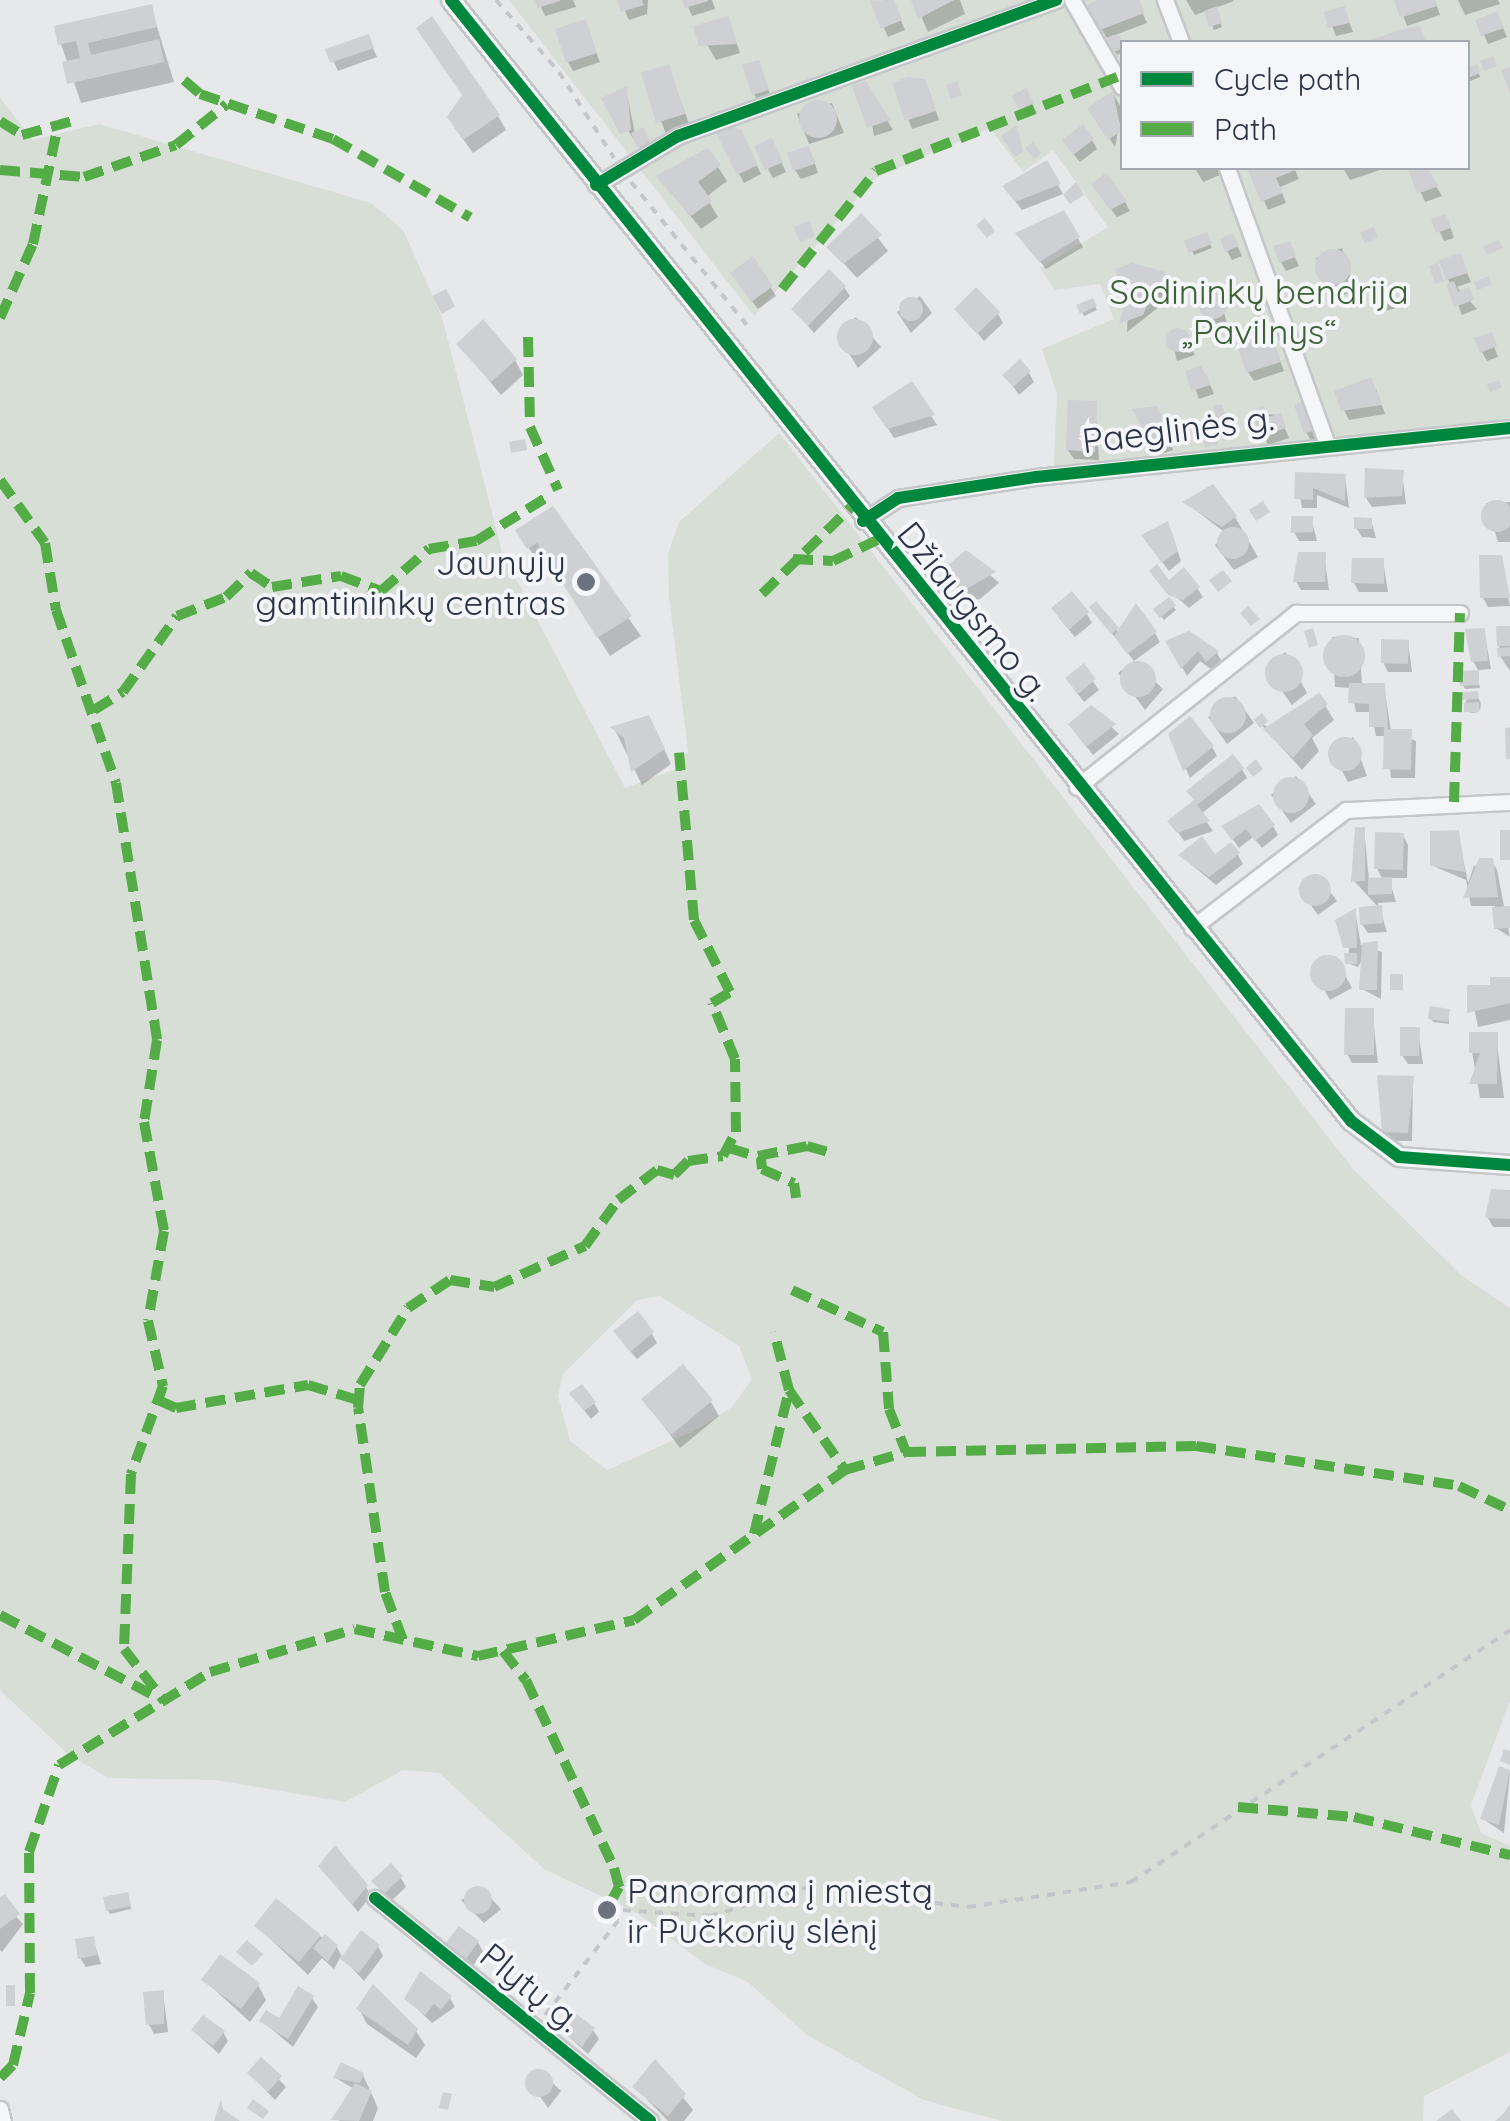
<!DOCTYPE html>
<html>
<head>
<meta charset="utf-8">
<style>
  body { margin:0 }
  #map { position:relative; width:1510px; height:2121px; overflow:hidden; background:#e6e8ea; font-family:Quicksand,sans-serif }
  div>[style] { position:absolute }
  .green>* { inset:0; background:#d6ded6 }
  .shadow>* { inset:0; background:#0003 }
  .round { border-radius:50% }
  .building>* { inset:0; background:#ced0d3 }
  .path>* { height:4px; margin-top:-2px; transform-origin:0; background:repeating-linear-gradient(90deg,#c5c6ca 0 8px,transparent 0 16px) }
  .roads { filter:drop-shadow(2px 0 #c4c6c8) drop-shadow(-2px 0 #c4c6c8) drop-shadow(0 2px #c4c6c8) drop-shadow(0 -2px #c4c6c8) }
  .minor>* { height:15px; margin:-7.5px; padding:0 7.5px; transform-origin:7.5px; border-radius:7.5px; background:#f5f6f7 }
  .tertiary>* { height:18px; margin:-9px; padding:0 9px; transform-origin:9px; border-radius:9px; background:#f5f6f7 }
  .quiet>* { height:10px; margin-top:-5px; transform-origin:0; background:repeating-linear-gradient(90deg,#54ac47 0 20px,transparent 0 30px) }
  .cycleway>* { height:12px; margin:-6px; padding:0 6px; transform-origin:6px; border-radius:6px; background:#00873e }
  .dots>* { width:28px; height:28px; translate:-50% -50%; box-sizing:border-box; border:5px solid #f4f6f9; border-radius:50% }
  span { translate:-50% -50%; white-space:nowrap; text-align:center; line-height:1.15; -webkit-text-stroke:8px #f4f6f9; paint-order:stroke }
  .park-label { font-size:35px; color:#3f6138 }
  .street-label { font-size:35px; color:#2b3445 }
  .poi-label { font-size:35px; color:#2b3445 }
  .right { translate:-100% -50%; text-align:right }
  .left { translate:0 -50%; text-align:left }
  .legend { position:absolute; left:1120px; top:40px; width:350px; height:130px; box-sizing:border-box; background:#f4f6f9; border:2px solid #a4a8b1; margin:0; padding:12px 18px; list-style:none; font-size:30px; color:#2b3445 }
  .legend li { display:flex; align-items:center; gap:20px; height:50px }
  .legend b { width:50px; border:2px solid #a4a8b1 }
</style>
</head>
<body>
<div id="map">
  <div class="green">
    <div style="clip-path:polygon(evenodd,509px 0,1510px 0,1510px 434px,1342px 445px,1053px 483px,1057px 394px,1042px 349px,1114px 319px,1100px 284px,1055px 290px,1040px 268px,1108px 227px,1053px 150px,1023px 172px,990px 128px,875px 178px,754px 316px,509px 0,1122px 42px,1468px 42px,1468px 168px,1122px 168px,1122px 42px)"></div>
    <div style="clip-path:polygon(evenodd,0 98px,33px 140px,99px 124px,371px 203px,403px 230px,442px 317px,502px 552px,625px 788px,679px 768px,688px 751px,669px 596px,668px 554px,679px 522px,779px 433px,1353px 1169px,1461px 1275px,1510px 1308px,1510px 1701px,1471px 1805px,1481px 1833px,1510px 1846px,1510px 2052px,1424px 2096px,1423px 2121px,1002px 2121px,924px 2100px,807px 2035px,748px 1982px,705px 1964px,637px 1913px,544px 1869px,439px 1773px,403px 1770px,345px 1802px,216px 1780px,109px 1778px,69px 1755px,0 1690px,0 98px,660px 1296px,739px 1346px,752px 1379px,732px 1407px,694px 1431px,607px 1470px,570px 1441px,558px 1396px,563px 1374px,637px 1300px,660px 1296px)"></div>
  </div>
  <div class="shadow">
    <div style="clip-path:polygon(538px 0,573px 0,576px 7px,545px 16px)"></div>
    <div style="clip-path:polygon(620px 0,648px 0,647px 14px,629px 20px)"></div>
    <div style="clip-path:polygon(685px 0,712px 0,715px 9px,692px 16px)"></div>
    <div style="clip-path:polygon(892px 0,905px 30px,888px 37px,873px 2px)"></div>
    <div style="clip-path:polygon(914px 0,960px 0,965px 14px,928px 32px)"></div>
    <div style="clip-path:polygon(1105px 0,1137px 0,1147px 23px,1107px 38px,1087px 7px)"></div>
    <div style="clip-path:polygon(1186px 0,1233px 0,1234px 1px,1215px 8px,1222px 27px,1214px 30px,1206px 11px,1195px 15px)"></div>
    <div style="clip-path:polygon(1397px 0,1435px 0,1440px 15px,1407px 26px)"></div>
    <div style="clip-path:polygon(1458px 0,1498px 0,1500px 4px,1465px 15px)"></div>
    <div style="clip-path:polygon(151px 7px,174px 82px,81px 103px,61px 44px)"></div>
    <div style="clip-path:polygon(1344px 9px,1353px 32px,1336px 36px,1327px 14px)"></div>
    <div style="clip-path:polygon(728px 18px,740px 53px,716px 60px,697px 27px)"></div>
    <div style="clip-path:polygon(1478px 21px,1501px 23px,1507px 37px,1488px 44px)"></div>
    <div style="clip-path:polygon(585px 22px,600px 62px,573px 71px,568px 62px)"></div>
    <div style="clip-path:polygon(368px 37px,377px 57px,338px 71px,329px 51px)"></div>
    <div style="clip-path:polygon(1110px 44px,1122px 46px,1122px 52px,1117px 55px)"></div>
    <div style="clip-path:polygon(758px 63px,772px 99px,759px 103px,754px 94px)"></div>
    <div style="clip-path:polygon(668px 67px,691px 129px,667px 137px,644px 75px)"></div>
    <div style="clip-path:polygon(1476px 67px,1480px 77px,1468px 82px,1468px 70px)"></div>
    <div style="clip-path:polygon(865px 84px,893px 130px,874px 136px)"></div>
    <div style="clip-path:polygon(895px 85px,929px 91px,939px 120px,912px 129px)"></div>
    <div style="clip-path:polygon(626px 89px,635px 134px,643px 131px,650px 147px,642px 150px,605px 99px)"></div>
    <div style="clip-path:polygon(1025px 92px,1037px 113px,1026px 118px,1015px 97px)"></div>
    <div style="clip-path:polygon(1113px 94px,1122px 109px,1115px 147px,1090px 109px)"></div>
    <div style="clip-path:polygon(832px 103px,844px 133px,809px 144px,797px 114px)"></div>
    <div style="clip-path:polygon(498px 116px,506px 130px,473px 153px,458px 132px)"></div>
    <div style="clip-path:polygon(1092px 140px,1097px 149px,1080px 162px,1070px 150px)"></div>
    <div style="clip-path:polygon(745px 141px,761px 174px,744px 183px,739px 174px)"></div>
    <div style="clip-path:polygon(776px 150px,786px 172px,773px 178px,768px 169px)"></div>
    <div style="clip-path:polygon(813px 158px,818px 173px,801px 179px,795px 170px)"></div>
    <div style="clip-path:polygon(1046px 163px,1063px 194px,1022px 210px,1011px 196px)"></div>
    <div style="clip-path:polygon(718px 167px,727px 181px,706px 197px,718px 217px,701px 229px,658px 176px)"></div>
    <div style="clip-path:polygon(1195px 168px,1217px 168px,1220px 175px,1203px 182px)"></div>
    <div style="clip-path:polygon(1294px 168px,1299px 179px,1280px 187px,1286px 203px,1268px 210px,1250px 169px)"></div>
    <div style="clip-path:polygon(1343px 168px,1386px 168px,1350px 180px)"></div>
    <div style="clip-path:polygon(1425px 168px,1442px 196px,1425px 202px,1412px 172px)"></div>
    <div style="clip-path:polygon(1099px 194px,1125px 202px,1130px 211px,1117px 217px)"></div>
    <div style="clip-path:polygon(1063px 213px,1083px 247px,1046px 269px,1024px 242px)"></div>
    <div style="clip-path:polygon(861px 216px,888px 251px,857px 278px,829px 247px)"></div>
    <div style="clip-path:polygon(1435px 221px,1450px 226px,1454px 238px,1444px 241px)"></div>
    <div style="clip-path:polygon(1206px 235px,1212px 248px,1194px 255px,1188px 242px)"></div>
    <div style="clip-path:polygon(1289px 244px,1299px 266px,1286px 271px,1281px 262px)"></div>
    <div style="clip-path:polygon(1237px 245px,1242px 256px,1232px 260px,1227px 251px)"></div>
    <div style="clip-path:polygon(1342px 248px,1354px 291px,1339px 297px,1316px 258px)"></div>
    <div style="clip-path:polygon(1460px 256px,1471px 282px,1457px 287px,1477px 309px,1462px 315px,1448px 279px)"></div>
    <div style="clip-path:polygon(752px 259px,776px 296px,758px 309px,738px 283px)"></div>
    <div style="clip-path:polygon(1154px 271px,1173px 296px,1127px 332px,1128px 301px)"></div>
    <div style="clip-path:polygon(844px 287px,850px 296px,814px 333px,794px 310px)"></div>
    <div style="clip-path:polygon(1217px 289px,1228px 327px,1215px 332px,1204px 304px)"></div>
    <div style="clip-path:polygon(1396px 294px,1400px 307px,1385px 311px,1380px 302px)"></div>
    <div style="clip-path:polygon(920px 296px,932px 313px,911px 333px,897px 312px)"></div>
    <div style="clip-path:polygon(1092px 301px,1097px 310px,1084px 316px,1079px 307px)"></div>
    <div style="clip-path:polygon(957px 309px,998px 314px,1003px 323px,984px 341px)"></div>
    <div style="clip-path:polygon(856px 317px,881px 347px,858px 368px,837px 334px)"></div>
    <div style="clip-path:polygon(1268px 330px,1284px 371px,1254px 381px,1248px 372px)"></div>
    <div style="clip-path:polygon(1185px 333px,1195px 355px,1177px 361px,1170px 334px)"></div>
    <div style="clip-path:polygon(1492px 341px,1498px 357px,1487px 361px,1482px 352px)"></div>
    <div style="clip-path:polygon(459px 344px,515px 360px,523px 375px,501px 395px)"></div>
    <div style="clip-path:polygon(1029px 373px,1034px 382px,1019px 395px,1005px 375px)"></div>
    <div style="clip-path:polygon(1189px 373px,1206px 375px,1214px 394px,1199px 399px)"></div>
    <div style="clip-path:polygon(911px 384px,937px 425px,894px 438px,875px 408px)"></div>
    <div style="clip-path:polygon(1376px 389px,1385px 414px,1349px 420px,1344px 410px)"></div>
    <div style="clip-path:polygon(1095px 403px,1099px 460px,1074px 459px,1068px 450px)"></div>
    <div style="clip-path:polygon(1307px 403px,1322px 438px,1312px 442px,1306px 432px)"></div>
    <div style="clip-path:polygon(1157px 408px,1173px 450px,1159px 455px,1136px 411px)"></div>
    <div style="clip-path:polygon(1255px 413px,1279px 415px,1289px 438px,1268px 445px)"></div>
    <div style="clip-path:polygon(1402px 472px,1406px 504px,1372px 507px,1366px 498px)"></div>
    <div style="clip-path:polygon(1297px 475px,1345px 476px,1349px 508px,1317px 495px,1317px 508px,1302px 508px)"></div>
    <div style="clip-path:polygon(1510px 502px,1510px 542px,1498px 542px,1486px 503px)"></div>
    <div style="clip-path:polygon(1186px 503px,1235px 517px,1258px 557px,1234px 570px,1215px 545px,1227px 534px)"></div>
    <div style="clip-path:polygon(552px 509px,641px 636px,610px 656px,550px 562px,541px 567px,518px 531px)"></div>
    <div style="clip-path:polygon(1311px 518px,1317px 541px,1299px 541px,1294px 532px)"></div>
    <div style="clip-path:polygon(1371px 520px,1376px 538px,1362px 537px,1356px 528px)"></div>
    <div style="clip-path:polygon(1172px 533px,1181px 561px,1169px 571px,1149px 545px)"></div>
    <div style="clip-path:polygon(966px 553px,999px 583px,980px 599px,968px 601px,950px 579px)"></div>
    <div style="clip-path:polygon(1324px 555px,1329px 590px,1301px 590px,1296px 581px)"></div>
    <div style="clip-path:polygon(1500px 558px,1510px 606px,1488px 607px,1483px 598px)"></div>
    <div style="clip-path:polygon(1383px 561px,1388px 592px,1359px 592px,1354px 583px)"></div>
    <div style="clip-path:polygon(1157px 580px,1197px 588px,1203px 597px,1189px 608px)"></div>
    <div style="clip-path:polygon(1168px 600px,1176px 610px,1164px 620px,1156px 610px)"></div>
    <div style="clip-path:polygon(1094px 611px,1119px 632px,1155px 633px,1160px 642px,1134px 661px,1163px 689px,1145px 710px,1118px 673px,1134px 661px)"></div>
    <div style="clip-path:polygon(1087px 614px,1092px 623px,1075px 637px,1059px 618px)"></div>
    <div style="clip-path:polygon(1498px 628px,1510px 628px,1510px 671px,1500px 656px)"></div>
    <div style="clip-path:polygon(1484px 630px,1491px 669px,1478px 670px,1473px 661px)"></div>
    <div style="clip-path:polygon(1188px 634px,1217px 653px,1222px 662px,1212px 670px,1200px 661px,1187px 676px,1168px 643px)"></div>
    <div style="clip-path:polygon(1332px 637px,1359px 638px,1362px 685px,1384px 686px,1391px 731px,1416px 741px,1415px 778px,1391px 778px,1387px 736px,1376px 736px,1371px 712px,1356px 712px,1351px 688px,1335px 687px)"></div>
    <div style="clip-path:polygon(1408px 642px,1412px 672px,1388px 672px,1383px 662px)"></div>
    <div style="clip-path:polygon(1285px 652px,1307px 693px,1292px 705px,1265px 668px)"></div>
    <div style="clip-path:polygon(1083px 667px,1099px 690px,1084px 702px,1073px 688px)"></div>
    <div style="clip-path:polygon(1477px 673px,1480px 688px,1465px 689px,1463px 685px)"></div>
    <div style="clip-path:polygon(1235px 696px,1254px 723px,1227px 744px,1208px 717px)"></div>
    <div style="clip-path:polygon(1319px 696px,1334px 720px,1312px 738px,1319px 751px,1302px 770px,1257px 720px,1269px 728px)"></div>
    <div class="round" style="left:1465px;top:697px;width:16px;height:16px"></div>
    <div style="clip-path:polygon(1091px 708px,1119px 734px,1093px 755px,1076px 733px)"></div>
    <div style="clip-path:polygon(614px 728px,657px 733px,671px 764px,642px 785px)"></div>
    <div style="clip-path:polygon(1171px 735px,1212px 747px,1217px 756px,1190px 778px)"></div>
    <div style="clip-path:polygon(1353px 737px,1367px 776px,1348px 782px,1330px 749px)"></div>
    <div style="clip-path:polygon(1242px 769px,1247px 778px,1201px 814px,1213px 831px,1184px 841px,1171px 822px)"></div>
    <div style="clip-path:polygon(1296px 776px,1316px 804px,1291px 823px,1271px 795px)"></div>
    <div style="clip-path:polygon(1273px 826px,1278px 835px,1262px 848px,1253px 837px,1239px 848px,1224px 827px)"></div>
    <div style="clip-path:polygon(1364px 829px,1369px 880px,1383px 880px,1377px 868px,1403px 835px,1408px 845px,1407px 878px,1389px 878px,1396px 902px,1378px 903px,1387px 932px,1368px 933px,1362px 924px,1379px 908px,1354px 881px)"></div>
    <div style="clip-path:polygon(1458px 833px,1468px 883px,1474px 866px,1492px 861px,1497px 870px,1510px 937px,1496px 928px,1495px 906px,1471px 906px,1466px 880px,1433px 866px)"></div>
    <div style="clip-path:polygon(1238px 855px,1243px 864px,1216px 885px,1181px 856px)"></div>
    <div style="clip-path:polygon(1317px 874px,1337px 901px,1318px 915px,1298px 888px)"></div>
    <div style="clip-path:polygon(1355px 911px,1361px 945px,1382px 952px,1381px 999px,1362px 989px,1364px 956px,1358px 967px,1347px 963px)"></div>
    <div style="clip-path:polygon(1335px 956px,1352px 988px,1330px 1000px,1312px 968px)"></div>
    <div style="clip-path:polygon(1510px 984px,1510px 1020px,1478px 1027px,1470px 987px)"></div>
    <div style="clip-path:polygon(1372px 1010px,1378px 1063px,1352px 1063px,1347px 1054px)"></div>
    <div style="clip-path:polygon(1448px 1011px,1449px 1024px,1433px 1022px,1431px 1019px)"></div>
    <div style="clip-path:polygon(1418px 1030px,1423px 1064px,1408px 1064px,1402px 1055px)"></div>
    <div style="clip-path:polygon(1496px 1035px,1504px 1098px,1480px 1098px,1472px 1052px)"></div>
    <div style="clip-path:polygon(1413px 1078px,1412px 1141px,1390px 1141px,1385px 1131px)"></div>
    <div style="clip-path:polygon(1510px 1192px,1510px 1227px,1493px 1227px,1488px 1218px)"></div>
    <div style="clip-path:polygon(652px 1334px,657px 1343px,637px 1359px,621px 1340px)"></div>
    <div style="clip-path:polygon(644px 1400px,711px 1402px,719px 1416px,680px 1448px)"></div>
    <div style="clip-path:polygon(578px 1403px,594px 1403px,599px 1412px,591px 1419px)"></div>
    <div style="clip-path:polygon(1500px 1769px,1510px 1773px,1504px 1833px,1483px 1819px)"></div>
    <div style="clip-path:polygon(321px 1866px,366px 1887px,371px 1896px,358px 1912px)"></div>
    <div style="clip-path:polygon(401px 1878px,406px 1887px,390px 1902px,374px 1881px)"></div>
    <div style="clip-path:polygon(481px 1888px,501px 1909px,484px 1923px,461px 1900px)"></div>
    <div style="clip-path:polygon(129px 1899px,131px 1909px,110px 1914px,108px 1910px)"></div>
    <div style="clip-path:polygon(0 1900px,23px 1924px,2px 1952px,0 1950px)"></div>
    <div style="clip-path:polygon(257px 1926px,320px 1936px,336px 1946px,343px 1958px,378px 1946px,383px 1956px,364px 1981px,341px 1956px,334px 1969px,322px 1958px,308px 1975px)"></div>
    <div style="clip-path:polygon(93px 1939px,101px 1964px,86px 1967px,80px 1958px)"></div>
    <div style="clip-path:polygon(478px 1942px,483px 1952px,472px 1967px,448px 1944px)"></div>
    <div style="clip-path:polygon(204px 1980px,258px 1985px,266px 2000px,250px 2022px)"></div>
    <div style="clip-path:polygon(373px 1988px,416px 2031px,425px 2045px,416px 2058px,367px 2024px,359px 2009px)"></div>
    <div style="clip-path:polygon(163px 1992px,168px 2032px,154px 2034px,149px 2025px)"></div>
    <div style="clip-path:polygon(312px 1998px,318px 2007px,293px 2047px,262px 2021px,280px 2021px)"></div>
    <div style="clip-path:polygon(450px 1998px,455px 2007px,432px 2023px,407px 1999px)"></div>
    <div style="clip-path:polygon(560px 2029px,593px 2030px,599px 2039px,588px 2054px)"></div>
    <div style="clip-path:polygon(194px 2031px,223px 2032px,228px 2041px,219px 2054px)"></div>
    <div style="clip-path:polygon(261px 2061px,286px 2087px,275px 2100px,250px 2074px)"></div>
    <div style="clip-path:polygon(655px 2062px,693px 2110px,684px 2121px,668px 2121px,635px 2087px)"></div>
    <div style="clip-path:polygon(539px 2070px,561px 2091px,548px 2108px,530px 2082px)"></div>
    <div style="clip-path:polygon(363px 2075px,378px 2108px,373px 2121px,339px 2121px,354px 2089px,336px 2078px)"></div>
  </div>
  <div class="building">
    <div style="clip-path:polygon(535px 0,560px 0,560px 1px,537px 8px)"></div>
    <div style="clip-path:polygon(617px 0,642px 0,644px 5px,621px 12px)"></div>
    <div style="clip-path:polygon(682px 0,708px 0,708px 1px,685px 8px)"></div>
    <div style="clip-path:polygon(894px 0,902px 20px,881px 29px,870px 1px)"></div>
    <div style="clip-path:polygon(911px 0,954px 0,918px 19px)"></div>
    <div style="clip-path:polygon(1098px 0,1140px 0,1144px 13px,1100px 30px,1084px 6px)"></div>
    <div style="clip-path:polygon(1394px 0,1435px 0,1437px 6px,1400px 18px)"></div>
    <div style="clip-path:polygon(152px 4px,157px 27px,88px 43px,91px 55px,159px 39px,164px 62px,67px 84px,62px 62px,80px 58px,76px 41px,58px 45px,54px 26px)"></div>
    <div style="clip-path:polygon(1217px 6px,1222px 23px,1209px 27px,1204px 11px)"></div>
    <div style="clip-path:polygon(1345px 6px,1349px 23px,1328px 28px,1324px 12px)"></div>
    <div style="clip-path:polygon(1497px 11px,1504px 28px,1481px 36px,1475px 20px)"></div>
    <div style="clip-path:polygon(432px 16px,500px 115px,463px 140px,447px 117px,462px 95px,416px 28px)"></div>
    <div style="clip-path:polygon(729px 16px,737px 44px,699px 46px,693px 26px)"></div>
    <div style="clip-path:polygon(586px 19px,597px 53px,566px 63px,555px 29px)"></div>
    <div style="clip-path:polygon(1420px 26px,1426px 42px,1365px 42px,1399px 30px)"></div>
    <div style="clip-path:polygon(369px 34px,374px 48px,330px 63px,325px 49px)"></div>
    <div class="round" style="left:1107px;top:35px;width:16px;height:16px"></div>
    <div style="clip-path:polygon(1493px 56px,1497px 66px,1484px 71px,1480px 61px)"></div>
    <div style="clip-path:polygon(759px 60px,769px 90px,752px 95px,742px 65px)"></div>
    <div style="clip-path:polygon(669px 64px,685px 114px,656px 123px,641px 73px)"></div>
    <div style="clip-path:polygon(1477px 64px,1480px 73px,1468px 78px,1468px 68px)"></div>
    <div style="clip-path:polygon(1510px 67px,1510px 93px,1501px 70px)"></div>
    <div style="clip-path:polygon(908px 77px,925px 79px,936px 111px,905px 121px,892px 83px)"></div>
    <div style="clip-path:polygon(866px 81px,890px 120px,867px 128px,852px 86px)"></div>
    <div style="clip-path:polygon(957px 81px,962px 95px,951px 99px,946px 85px)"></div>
    <div style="clip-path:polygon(627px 86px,631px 130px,620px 134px,601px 98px)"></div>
    <div style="clip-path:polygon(1026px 88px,1034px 103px,1019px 110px,1012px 96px)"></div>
    <div style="clip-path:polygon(1113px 91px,1121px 131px,1108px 140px,1087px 108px)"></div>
    <div class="round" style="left:799px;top:100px;width:38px;height:38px"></div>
    <div style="clip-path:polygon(1083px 124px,1094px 139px,1073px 155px,1062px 140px)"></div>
    <div style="clip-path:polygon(1017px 125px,1023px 152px,1015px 157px,1001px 136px)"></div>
    <div style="clip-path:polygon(644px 127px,650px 142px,638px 148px,631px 133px)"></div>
    <div style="clip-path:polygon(727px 127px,741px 129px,758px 165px,737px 175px,716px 133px)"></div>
    <div style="clip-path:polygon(772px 138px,783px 162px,765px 170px,754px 146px)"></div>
    <div style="clip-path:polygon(1033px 142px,1041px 153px,1034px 159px,1025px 148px)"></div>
    <div style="clip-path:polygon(809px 146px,815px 164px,793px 171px,787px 153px)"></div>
    <div style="clip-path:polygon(708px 148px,721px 165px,698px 182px,712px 201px,691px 216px,655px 176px)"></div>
    <div style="clip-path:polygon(1047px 160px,1061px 184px,1015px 202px,1002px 186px)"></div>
    <div style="clip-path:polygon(1247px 168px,1301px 168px,1276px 178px,1283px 193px,1261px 202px)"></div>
    <div style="clip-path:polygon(1427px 168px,1439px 186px,1417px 194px,1409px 171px)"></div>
    <div style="clip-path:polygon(1106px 173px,1127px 201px,1110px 210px,1091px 184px)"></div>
    <div style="clip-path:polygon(1076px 182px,1084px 195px,1070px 204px,1063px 195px)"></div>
    <div style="clip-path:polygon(1064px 210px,1080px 237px,1039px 262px,1015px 233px)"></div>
    <div style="clip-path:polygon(861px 213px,882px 235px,843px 264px,826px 247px)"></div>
    <div style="clip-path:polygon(1446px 214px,1451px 228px,1436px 233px,1431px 219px)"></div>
    <div style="clip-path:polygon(985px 218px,995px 231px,987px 238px,976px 225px)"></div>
    <div style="clip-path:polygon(809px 221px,815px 236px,800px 242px,794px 227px)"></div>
    <div style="clip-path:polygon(1374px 227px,1378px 238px,1365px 243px,1360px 232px)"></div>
    <div style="clip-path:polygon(1207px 232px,1212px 244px,1189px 253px,1184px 241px)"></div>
    <div style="clip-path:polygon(1233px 233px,1239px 246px,1225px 252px,1220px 239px)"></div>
    <div style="clip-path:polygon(1499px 240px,1503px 248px,1487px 255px,1483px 246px)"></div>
    <div style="clip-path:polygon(1290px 241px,1296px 257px,1279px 263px,1273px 246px)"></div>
    <div class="round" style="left:1315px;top:249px;width:36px;height:36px"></div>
    <div style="clip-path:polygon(1461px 253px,1468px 273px,1446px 280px,1439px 260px)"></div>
    <div style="clip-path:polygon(753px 256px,773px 286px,751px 302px,730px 273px)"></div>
    <div style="clip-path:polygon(1132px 263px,1165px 272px,1170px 287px,1152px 293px,1143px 315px,1119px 324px,1126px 301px,1115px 269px)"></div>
    <div style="clip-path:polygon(1438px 263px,1444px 281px,1435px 284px,1429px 266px)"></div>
    <div style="clip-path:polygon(829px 269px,846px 286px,808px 326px,791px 309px)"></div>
    <div style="clip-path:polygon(1489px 276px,1492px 285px,1477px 290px,1474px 282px)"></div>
    <div style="clip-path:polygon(1454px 281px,1458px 291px,1470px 287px,1474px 300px,1454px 307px,1446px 284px)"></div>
    <div style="clip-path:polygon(1392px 282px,1397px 297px,1378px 303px,1373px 288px)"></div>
    <div style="clip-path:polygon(976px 287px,1000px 312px,977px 334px,954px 309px)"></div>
    <div style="clip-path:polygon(446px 289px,455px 306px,442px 314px,432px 296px)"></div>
    <div class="round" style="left:1199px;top:291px;width:28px;height:28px"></div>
    <div class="round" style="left:899px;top:297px;width:24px;height:24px"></div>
    <div style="clip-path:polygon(1093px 298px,1097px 306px,1080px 314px,1076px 305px)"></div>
    <div class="round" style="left:837px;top:319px;width:36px;height:36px"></div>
    <div style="clip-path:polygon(483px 319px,517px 359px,491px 382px,456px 344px)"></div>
    <div style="clip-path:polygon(1269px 327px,1281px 362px,1246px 373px,1235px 338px)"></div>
    <div class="round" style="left:1166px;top:328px;width:24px;height:24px"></div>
    <div style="clip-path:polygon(1492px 332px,1497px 346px,1480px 353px,1474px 338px)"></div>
    <div style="clip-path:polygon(1020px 359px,1031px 371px,1013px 387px,1002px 375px)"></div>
    <div style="clip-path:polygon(1201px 366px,1211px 385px,1191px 391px,1185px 371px)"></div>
    <div style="clip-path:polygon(1371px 377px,1382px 405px,1341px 411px,1334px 391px)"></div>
    <div style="clip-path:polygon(1499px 380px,1502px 387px,1490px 392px,1487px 384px)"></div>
    <div style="clip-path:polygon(912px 381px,935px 415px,887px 429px,872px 407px)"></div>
    <div style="clip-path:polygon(1068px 400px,1097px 401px,1095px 452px,1066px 450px)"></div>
    <div style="clip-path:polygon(1308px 400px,1318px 429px,1304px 434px,1294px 405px)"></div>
    <div style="clip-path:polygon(1222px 404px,1226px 417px,1217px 420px,1213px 406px)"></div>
    <div style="clip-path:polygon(1158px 406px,1170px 441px,1152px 447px,1132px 409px)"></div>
    <div style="clip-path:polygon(1264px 406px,1267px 417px,1281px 413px,1286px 428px,1260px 437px,1251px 411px)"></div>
    <div style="clip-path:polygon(1227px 420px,1232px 438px,1223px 441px,1218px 423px)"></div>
    <div style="clip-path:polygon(1217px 437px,1218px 445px,1205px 447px,1203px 439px)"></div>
    <div style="clip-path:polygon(525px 439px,527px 450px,511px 453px,509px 442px)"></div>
    <div style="clip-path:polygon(1365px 468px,1404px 470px,1402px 496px,1364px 498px)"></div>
    <div style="clip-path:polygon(1295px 472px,1346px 474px,1345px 501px,1313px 488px,1313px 500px,1294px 499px)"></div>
    <div style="clip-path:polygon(1213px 484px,1237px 516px,1222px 527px,1182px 502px)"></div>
    <div class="round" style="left:1481px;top:500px;width:32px;height:32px"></div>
    <div style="clip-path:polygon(1263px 501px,1270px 512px,1256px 521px,1249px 510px)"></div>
    <div style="clip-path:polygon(553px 506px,632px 616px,597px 638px,537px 543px,527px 549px,515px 530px)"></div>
    <div style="clip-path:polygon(1291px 516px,1313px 516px,1313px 532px,1291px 533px)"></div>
    <div style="clip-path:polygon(1354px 517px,1372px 518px,1372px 529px,1354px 529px)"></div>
    <div style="clip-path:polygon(1168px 521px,1178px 551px,1162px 563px,1141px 535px)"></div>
    <div class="round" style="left:1217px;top:527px;width:32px;height:32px"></div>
    <div style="clip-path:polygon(966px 550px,996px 572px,961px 592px,942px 570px)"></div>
    <div style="clip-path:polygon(1298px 552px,1326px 552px,1325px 582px,1293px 582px)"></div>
    <div style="clip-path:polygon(1479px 555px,1502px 555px,1510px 598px,1480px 598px)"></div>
    <div style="clip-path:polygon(1352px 558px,1384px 558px,1384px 584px,1351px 583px)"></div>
    <div style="clip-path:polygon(1157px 564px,1169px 580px,1184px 567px,1200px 587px,1183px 600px,1168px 595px,1149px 571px)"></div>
    <div style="clip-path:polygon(1223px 570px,1232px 581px,1218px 592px,1209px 580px)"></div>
    <div style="clip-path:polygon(1072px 591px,1089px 612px,1069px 630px,1051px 608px)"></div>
    <div style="clip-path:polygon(1169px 597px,1176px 605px,1160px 618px,1153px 609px)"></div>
    <div style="clip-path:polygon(1096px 601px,1119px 628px,1111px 634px,1089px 607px)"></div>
    <div style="clip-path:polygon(1136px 603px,1157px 632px,1127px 654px,1114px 636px)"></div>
    <div style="clip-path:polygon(1248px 606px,1260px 619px,1251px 626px,1240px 613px)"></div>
    <div style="clip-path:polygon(1496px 626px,1510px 626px,1510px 646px,1497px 646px)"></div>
    <div style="clip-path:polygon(1313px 628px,1318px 645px,1309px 648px,1304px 631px)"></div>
    <div style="clip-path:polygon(1485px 628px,1488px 661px,1471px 662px,1465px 629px)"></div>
    <div style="clip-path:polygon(1189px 631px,1219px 651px,1206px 662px,1198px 651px,1181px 669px,1165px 641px)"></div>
    <div class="round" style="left:1323px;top:635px;width:42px;height:42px"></div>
    <div style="clip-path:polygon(1381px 639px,1409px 640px,1408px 664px,1381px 663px)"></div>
    <div style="clip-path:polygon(1510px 647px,1510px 656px,1498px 657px,1497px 648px)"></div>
    <div class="round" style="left:1265px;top:654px;width:38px;height:38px"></div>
    <div class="round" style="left:1120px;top:661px;width:36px;height:36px"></div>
    <div style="clip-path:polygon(1084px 663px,1096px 679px,1078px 694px,1065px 678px)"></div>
    <div style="clip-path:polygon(1479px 670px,1479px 685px,1460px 686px,1459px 671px)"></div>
    <div style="clip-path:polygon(1349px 683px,1385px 683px,1388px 729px,1412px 729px,1411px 770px,1383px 769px,1384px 727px,1369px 727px,1369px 704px,1348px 703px)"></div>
    <div style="clip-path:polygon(1478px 691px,1479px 699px,1462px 700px,1462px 692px)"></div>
    <div style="clip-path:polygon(1319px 693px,1328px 704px,1304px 724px,1313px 735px,1293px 758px,1263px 729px)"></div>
    <div class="round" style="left:1210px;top:697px;width:36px;height:36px"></div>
    <div style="clip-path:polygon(1479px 702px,1479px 712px,1464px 712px,1464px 703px)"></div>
    <div style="clip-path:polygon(1091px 705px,1116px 724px,1086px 747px,1068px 724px)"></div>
    <div style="clip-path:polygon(1262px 713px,1268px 721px,1260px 728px,1254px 720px)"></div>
    <div style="clip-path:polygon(649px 715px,665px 749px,631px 772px,624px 738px,610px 727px)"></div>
    <div style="clip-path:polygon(1190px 716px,1214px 746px,1183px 771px,1168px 734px)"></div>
    <div style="clip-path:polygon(1510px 727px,1510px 759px,1506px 759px,1505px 728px)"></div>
    <div class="round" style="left:1328px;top:737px;width:34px;height:34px"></div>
    <div style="clip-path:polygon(1233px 754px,1244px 768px,1197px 805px,1210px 821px,1177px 833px,1167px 821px,1194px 800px,1186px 791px)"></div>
    <div style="clip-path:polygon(1256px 759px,1263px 769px,1253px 777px,1246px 768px)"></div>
    <div class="round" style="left:1273px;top:777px;width:36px;height:36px"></div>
    <div style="clip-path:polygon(1259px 804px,1275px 825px,1255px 841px,1246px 829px,1232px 840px,1221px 826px)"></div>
    <div style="clip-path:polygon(1355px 827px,1365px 827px,1365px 881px,1351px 882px)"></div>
    <div style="clip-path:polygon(1459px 830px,1465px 872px,1430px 866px,1430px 831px)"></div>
    <div style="clip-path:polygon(1500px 830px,1510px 830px,1510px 860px,1500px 860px)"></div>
    <div style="clip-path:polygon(1375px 832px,1404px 833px,1403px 870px,1374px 869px)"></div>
    <div style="clip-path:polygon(1202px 836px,1215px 854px,1231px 842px,1240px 853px,1209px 877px,1178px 855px)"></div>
    <div style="clip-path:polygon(1479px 858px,1493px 858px,1498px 897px,1463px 898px)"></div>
    <div class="round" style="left:1299px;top:874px;width:32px;height:32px"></div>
    <div style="clip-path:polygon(1392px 877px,1392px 894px,1368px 895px,1368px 878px)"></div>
    <div style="clip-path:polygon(1382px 905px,1383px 923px,1360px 925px,1359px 907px)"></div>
    <div style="clip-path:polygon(1510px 906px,1510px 928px,1494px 929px,1492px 907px)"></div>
    <div style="clip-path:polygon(1356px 908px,1357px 948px,1343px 948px,1335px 920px)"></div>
    <div style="clip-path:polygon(1378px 941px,1377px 990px,1359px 990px,1362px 943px)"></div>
    <div style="clip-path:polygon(1344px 953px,1357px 953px,1357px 964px,1345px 964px)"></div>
    <div class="round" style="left:1310px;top:955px;width:36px;height:36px"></div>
    <div style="clip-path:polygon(1390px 974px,1403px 974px,1403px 990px,1390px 990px)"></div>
    <div style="clip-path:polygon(1490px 977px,1510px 977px,1510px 1003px,1467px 1013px,1467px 985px,1490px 985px)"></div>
    <div style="clip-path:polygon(1430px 1006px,1450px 1009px,1448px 1022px,1428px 1019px)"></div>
    <div style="clip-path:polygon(1345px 1008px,1374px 1008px,1374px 1055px,1344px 1055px)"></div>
    <div style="clip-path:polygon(1400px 1027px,1420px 1027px,1419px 1056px,1400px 1056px)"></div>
    <div style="clip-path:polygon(1469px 1032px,1498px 1032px,1497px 1084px,1469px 1084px,1480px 1053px,1469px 1053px)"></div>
    <div style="clip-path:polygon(1377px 1075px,1414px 1076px,1408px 1133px,1382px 1132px)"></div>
    <div style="clip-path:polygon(1491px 1189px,1510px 1190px,1510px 1219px,1485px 1218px)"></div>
    <div style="clip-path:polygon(638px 1311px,654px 1332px,630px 1352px,613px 1331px)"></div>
    <div style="clip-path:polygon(683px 1364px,713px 1400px,671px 1435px,641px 1399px)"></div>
    <div style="clip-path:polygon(582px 1384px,596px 1402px,584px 1411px,569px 1393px)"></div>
    <div style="clip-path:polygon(1504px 1749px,1510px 1751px,1510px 1765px,1500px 1761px)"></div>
    <div style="clip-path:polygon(1499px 1766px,1510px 1770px,1499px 1825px,1480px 1819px)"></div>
    <div style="clip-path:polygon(335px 1845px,368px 1885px,352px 1905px,318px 1866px)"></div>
    <div style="clip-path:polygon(391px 1863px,403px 1876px,384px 1894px,371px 1881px)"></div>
    <div class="round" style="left:464px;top:1886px;width:28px;height:28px"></div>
    <div style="clip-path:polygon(128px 1892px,131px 1906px,106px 1911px,103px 1897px)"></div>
    <div style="clip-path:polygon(5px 1894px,20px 1914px,0 1929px,0 1942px,0 1897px)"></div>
    <div style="clip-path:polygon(276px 1898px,321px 1935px,299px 1962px,254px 1926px)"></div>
    <div style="clip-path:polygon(459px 1926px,479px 1941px,466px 1959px,445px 1944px)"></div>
    <div style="clip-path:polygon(361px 1930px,380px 1945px,359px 1973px,340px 1959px)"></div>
    <div style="clip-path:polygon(325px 1934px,338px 1945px,328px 1962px,313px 1948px)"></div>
    <div style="clip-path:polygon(94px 1936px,97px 1955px,78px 1959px,75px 1939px)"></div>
    <div style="clip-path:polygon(247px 1940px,263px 1954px,252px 1966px,236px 1952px)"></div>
    <div style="clip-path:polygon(220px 1954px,260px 1983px,241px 2009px,201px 1980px)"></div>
    <div style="clip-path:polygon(420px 1971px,452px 1996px,441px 2010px,434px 2004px,425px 2015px,404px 1999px)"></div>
    <div style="clip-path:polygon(373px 1984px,418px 2029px,408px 2045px,356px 2009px)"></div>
    <div style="clip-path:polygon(6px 1985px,15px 1985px,15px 2006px,6px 2006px)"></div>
    <div style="clip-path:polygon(298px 1986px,314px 1996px,288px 2039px,259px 2021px,266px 2010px,279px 2018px)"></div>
    <div style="clip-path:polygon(164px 1990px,164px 2024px,146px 2025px,143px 1992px)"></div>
    <div style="clip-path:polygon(571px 2010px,595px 2028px,582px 2047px,557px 2029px)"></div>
    <div style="clip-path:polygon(203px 2015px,225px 2031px,213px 2046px,191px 2030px)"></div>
    <div style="clip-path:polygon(261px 2057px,282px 2076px,268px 2092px,247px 2073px)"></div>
    <div style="clip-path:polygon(655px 2059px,686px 2094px,668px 2116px,632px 2087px)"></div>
    <div style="clip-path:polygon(341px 2062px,364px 2073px,360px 2083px,333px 2078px)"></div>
    <div class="round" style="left:525px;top:2069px;width:28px;height:28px"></div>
    <div style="clip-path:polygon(355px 2083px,372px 2091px,359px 2121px,331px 2120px)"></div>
    <div style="clip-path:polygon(443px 2092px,452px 2094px,448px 2110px,439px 2108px)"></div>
    <div style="clip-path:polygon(221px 2099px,223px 2109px,240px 2121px,214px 2121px)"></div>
    <div style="clip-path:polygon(253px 2099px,269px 2111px,263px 2119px,247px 2108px)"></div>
    <div style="clip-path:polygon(1510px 2104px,1510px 2121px,1495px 2121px,1504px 2113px)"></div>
    <div style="clip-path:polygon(1452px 2109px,1461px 2121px,1436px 2121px)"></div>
  </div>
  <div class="path">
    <div style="left:496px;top:0;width:96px;rotate:48.8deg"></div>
    <div style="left:559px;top:72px;width:102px;rotate:57.4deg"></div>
    <div style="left:631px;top:182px;width:191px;rotate:51deg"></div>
    <div style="left:607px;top:1909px;width:103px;rotate:3.9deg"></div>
    <div style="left:710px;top:1916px;width:102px;rotate:-16.5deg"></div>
    <div style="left:808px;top:1887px;width:161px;rotate:7.1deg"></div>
    <div style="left:968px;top:1907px;width:165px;rotate:-8.7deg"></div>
    <div style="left:1131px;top:1882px;width:455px;rotate:-33.6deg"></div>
    <div style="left:545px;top:2015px;width:119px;rotate:-52.2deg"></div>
    <div style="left:618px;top:1921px;width:16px;rotate:-133deg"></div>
  </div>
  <div class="roads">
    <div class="minor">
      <div style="left:1072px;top:0;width:100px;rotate:60.1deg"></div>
      <div style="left:1165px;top:0;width:45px;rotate:69.1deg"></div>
      <div style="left:1227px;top:168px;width:290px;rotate:70.1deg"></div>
      <div style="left:596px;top:185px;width:96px;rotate:-30.9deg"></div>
      <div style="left:678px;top:136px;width:402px;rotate:-19.8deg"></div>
      <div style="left:863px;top:521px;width:42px;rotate:-33.3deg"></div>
      <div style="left:898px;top:498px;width:140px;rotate:-8.7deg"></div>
      <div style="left:1036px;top:477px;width:477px;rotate:-5.9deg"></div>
      <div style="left:1077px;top:787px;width:280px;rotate:-38.5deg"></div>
      <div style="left:1296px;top:613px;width:164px"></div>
      <div style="left:1192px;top:928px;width:194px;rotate:-37.5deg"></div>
      <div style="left:1346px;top:810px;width:164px;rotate:-2.8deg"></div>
      <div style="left:375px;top:1898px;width:354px;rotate:39deg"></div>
      <div style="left:0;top:2109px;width:12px;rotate:76deg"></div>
    </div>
    <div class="tertiary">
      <div style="left:451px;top:0;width:1438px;rotate:51.24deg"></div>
      <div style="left:1351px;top:1121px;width:60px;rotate:36.9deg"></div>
      <div style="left:1399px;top:1157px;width:111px;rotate:4.1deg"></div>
    </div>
  </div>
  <div class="quiet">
    <div style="left:184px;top:80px;width:21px;rotate:41deg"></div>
    <div style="left:200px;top:94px;width:140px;rotate:18.7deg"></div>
    <div style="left:333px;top:139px;width:158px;rotate:29.7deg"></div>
    <div style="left:0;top:121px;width:26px;rotate:32deg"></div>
    <div style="left:22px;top:135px;width:53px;rotate:-15.4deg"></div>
    <div style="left:0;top:170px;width:84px;rotate:4.8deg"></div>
    <div style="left:84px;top:177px;width:97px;rotate:-19.2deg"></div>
    <div style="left:176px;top:145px;width:65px;rotate:-38.8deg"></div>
    <div style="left:782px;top:289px;width:151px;rotate:-51.5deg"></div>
    <div style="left:876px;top:171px;width:259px;rotate:-21.3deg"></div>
    <div style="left:0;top:318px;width:81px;rotate:-66deg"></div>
    <div style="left:33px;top:244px;width:122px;rotate:-78.1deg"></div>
    <div style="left:528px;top:337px;width:90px;rotate:88.7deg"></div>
    <div style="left:530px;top:427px;width:69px;rotate:66deg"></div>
    <div style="left:0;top:480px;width:77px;rotate:54.5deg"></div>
    <div style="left:45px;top:543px;width:68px;rotate:80.7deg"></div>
    <div style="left:56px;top:610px;width:183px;rotate:70.9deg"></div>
    <div style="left:116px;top:783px;width:260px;rotate:80.9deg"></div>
    <div style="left:157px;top:1040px;width:83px;rotate:99deg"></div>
    <div style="left:144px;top:1122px;width:111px;rotate:79.6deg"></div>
    <div style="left:164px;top:1231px;width:91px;rotate:100.1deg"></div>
    <div style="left:148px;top:1321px;width:67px;rotate:77deg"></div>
    <div style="left:163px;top:1386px;width:94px;rotate:110deg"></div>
    <div style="left:131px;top:1474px;width:175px;rotate:92.3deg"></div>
    <div style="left:124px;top:1649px;width:66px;rotate:52.4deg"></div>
    <div style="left:793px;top:559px;width:40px;rotate:2.9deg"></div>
    <div style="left:833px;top:561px;width:49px;rotate:-25.5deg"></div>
    <div style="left:762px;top:594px;width:124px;rotate:-44.3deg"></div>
    <div style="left:94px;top:710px;width:34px;rotate:-32deg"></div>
    <div style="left:123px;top:692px;width:93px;rotate:-54.6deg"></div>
    <div style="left:177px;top:616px;width:53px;rotate:-21.2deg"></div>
    <div style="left:226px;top:597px;width:35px;rotate:-44deg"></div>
    <div style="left:251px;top:573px;width:25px;rotate:34deg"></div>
    <div style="left:272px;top:587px;width:70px;rotate:-9.1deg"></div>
    <div style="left:341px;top:576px;width:43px;rotate:20.6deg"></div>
    <div style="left:381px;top:591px;width:64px;rotate:-41.2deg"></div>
    <div style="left:429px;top:549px;width:48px;rotate:-9.7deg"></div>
    <div style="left:476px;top:541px;width:86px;rotate:-31.7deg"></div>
    <div style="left:1454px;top:802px;width:189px;rotate:-88.2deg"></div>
    <div style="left:729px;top:1148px;width:34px;rotate:17deg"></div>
    <div style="left:761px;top:1158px;width:11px;rotate:85deg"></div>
    <div style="left:762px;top:1169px;width:35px;rotate:24deg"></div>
    <div style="left:794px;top:1183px;width:15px;rotate:82deg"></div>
    <div style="left:758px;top:1156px;width:50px;rotate:-11.5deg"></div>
    <div style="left:807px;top:1146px;width:22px;rotate:16deg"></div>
    <div style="left:792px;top:1290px;width:100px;rotate:24.8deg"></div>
    <div style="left:883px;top:1332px;width:77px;rotate:85.5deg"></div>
    <div style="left:889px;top:1409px;width:46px;rotate:68.4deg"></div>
    <div style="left:789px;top:1390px;width:98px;rotate:55deg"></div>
    <div style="left:158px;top:1400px;width:20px;rotate:24deg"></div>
    <div style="left:176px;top:1408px;width:134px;rotate:-9.9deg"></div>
    <div style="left:308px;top:1385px;width:52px;rotate:16.7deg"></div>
    <div style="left:754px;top:1534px;width:148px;rotate:-76.3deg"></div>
    <div style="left:789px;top:1390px;width:60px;rotate:-104.5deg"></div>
    <div style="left:0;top:1615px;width:175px;rotate:27.6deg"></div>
    <div style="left:403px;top:1640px;width:51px;rotate:-110.6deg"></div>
    <div style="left:385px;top:1592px;width:186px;rotate:-98.3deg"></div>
    <div style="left:358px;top:1408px;width:23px;rotate:-85deg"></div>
    <div style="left:360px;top:1385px;width:91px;rotate:-58.1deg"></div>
    <div style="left:408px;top:1308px;width:50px;rotate:-33.7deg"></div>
    <div style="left:450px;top:1280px;width:45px;rotate:9deg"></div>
    <div style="left:494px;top:1287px;width:100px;rotate:-24.3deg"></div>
    <div style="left:585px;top:1246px;width:57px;rotate:-54.3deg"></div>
    <div style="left:618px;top:1200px;width:49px;rotate:-37.6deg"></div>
    <div style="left:657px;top:1170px;width:18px;rotate:16deg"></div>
    <div style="left:674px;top:1175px;width:20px;rotate:-45deg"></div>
    <div style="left:688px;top:1161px;width:35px;rotate:-8deg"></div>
    <div style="left:723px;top:1156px;width:27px;rotate:-62deg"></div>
    <div style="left:736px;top:1132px;width:73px;rotate:-90.8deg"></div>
    <div style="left:735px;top:1059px;width:61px;rotate:-112.3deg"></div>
    <div style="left:712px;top:1003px;width:21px;rotate:-31deg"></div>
    <div style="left:730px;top:992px;width:80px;rotate:-116.6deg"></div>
    <div style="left:694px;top:920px;width:168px;rotate:-95.1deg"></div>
    <div style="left:503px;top:1651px;width:37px;rotate:52deg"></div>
    <div style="left:526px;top:1680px;width:208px;rotate:64.9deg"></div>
    <div style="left:614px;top:1868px;width:20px;rotate:75deg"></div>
    <div style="left:619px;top:1887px;width:25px;rotate:119deg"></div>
    <div style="left:1238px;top:1807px;width:116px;rotate:4.9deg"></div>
    <div style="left:1354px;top:1817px;width:161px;rotate:13.7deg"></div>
    <div style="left:0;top:2078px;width:18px;rotate:-45deg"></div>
    <div style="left:13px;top:2065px;width:74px;rotate:-76.7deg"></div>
    <div style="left:30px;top:1993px;width:141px;rotate:-90.4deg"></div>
    <div style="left:29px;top:1852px;width:92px;rotate:-71deg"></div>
    <div style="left:59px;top:1765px;width:177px;rotate:-31.6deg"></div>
    <div style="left:210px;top:1672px;width:151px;rotate:-16.5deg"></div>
    <div style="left:355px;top:1629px;width:126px;rotate:12.4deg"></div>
    <div style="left:478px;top:1656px;width:160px;rotate:-13deg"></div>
    <div style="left:634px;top:1620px;width:259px;rotate:-35.4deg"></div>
    <div style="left:845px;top:1470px;width:64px;rotate:-16.4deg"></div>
    <div style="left:906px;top:1452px;width:290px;rotate:-1.2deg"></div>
    <div style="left:1196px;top:1446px;width:266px;rotate:8.6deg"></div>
    <div style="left:1459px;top:1486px;width:56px;rotate:25.2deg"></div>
  </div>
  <div class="cycleway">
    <div style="left:451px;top:0;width:1438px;rotate:51.24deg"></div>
    <div style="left:1351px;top:1121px;width:60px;rotate:36.9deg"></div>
    <div style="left:1399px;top:1157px;width:111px;rotate:4.1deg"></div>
    <div style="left:596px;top:185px;width:96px;rotate:-30.9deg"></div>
    <div style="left:678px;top:136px;width:402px;rotate:-19.8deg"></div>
    <div style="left:863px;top:521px;width:42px;rotate:-33.3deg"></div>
    <div style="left:898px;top:498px;width:140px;rotate:-8.7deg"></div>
    <div style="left:1036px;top:477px;width:477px;rotate:-5.9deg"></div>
    <div style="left:375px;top:1898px;width:354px;rotate:39deg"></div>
  </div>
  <div class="dots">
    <div style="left:586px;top:582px;background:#6c737f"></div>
    <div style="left:607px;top:1910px;background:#6c737f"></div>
  </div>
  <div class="park-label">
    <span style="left:1259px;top:311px">Sodininkų bendrija<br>„Pavilnys“</span>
  </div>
  <div class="street-label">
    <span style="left:1178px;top:429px;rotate:-7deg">Paeglinės g.</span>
    <span style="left:974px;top:611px;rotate:51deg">Džiaugsmo g.</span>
    <span style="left:531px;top:1987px;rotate:39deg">Plytų g.</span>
  </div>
  <div class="poi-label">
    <span class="right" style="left:566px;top:582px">Jaunųjų<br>gamtininkų centras</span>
    <span class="left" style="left:627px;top:1910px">Panorama į miestą<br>ir Pučkorių slėnį</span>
  </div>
  <ul class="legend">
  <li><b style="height:12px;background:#00873e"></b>Cycle path</li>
  <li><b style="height:12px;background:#54ac47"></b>Path</li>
  </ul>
</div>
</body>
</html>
